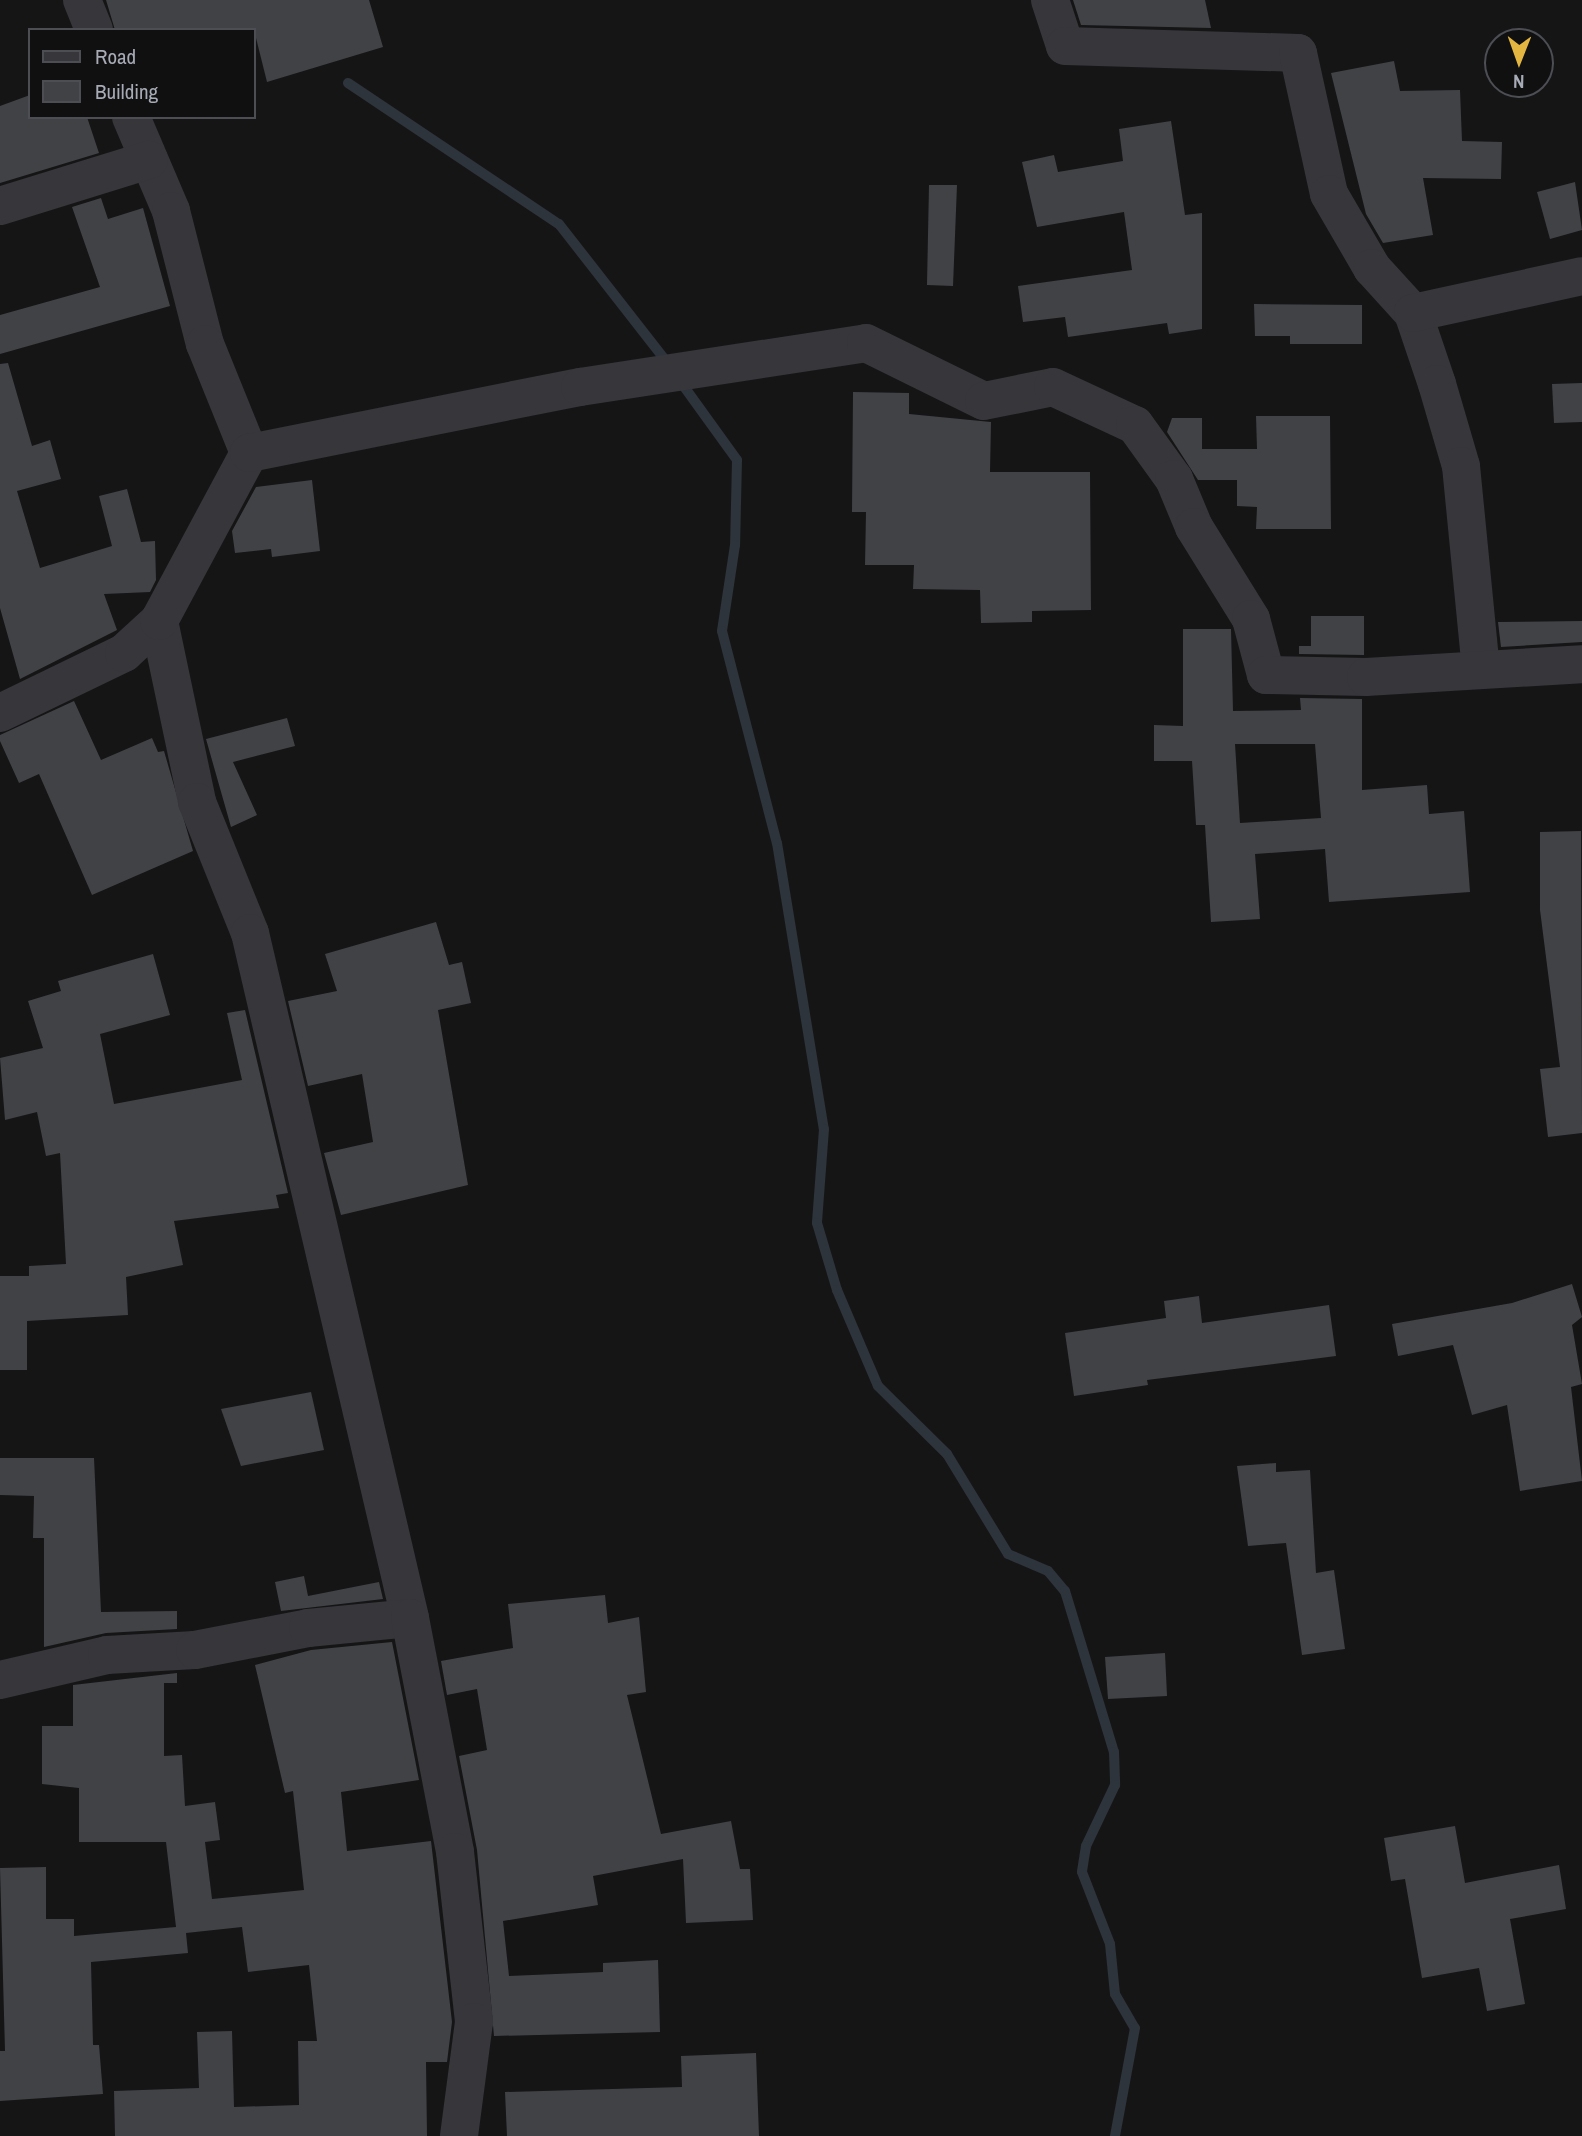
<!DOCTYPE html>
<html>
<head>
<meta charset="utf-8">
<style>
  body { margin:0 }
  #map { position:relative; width:1582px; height:2136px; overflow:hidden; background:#151516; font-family:"Archivo Narrow",sans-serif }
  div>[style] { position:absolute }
  .stream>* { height:10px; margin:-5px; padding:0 5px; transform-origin:5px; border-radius:5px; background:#2e343b }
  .building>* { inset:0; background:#414246 }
  .street>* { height:38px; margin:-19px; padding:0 19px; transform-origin:19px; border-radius:19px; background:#36363b }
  span { translate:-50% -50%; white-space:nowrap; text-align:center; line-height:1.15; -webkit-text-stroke:7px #101011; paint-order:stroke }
  .legend { position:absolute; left:28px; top:28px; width:228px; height:91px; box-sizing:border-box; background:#101011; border:2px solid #4c4e53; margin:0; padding:9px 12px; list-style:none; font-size:21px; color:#a7abb5 }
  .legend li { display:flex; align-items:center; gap:14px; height:35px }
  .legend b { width:35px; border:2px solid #4c4e53 }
  .north { position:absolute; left:1484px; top:28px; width:70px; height:70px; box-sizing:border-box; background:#101011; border:2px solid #4c4e53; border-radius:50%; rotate:181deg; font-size:19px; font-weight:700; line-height:28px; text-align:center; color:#a7abb5 }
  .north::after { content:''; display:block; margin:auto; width:24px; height:32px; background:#e2b641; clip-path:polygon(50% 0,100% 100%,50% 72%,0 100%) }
</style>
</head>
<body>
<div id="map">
  <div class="stream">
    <div style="left:348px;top:83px;width:254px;rotate:33.8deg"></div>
    <div style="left:559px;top:224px;width:179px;rotate:52deg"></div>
    <div style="left:680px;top:381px;width:97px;rotate:54.2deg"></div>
    <div style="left:737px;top:460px;width:85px;rotate:91.3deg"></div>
    <div style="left:735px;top:545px;width:87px;rotate:98.6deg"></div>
    <div style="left:722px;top:631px;width:219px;rotate:75.5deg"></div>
    <div style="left:777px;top:843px;width:290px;rotate:80.7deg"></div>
    <div style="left:824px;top:1129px;width:94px;rotate:94.3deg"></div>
    <div style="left:817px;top:1223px;width:70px;rotate:73.4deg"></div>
    <div style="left:837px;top:1290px;width:104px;rotate:66.9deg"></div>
    <div style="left:878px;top:1386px;width:97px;rotate:44.6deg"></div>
    <div style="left:947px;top:1454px;width:117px;rotate:58.6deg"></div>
    <div style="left:1008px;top:1554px;width:43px;rotate:23deg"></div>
    <div style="left:1048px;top:1571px;width:26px;rotate:50deg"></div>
    <div style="left:1065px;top:1591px;width:168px;rotate:73.1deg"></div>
    <div style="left:1114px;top:1752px;width:33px;rotate:88deg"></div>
    <div style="left:1115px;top:1785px;width:68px;rotate:115.4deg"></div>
    <div style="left:1086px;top:1846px;width:26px;rotate:99deg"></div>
    <div style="left:1082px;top:1872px;width:77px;rotate:68.7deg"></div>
    <div style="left:1110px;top:1944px;width:50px;rotate:84.3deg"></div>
    <div style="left:1115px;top:1994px;width:39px;rotate:60deg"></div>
    <div style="left:1135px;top:2028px;width:110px;rotate:100.5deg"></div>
  </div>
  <div class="building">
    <div style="clip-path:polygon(106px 0,369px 0,383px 47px,267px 82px,254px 30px,115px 30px)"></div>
    <div style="clip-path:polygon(1073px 0,1205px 0,1211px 28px,1081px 25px)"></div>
    <div style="clip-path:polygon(1394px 61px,1400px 91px,1460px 90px,1462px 141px,1502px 142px,1501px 179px,1423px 178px,1433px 235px,1383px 243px,1366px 214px,1331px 73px)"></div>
    <div style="clip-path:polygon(30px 95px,30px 117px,87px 117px,99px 153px,0 183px,0 106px)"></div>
    <div style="clip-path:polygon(1171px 121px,1185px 215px,1202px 213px,1202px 329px,1169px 334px,1167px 323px,1068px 337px,1065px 317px,1023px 322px,1018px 286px,1132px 270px,1124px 212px,1037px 227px,1022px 162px,1054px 155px,1058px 172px,1123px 161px,1119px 129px)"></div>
    <div style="clip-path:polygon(1575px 182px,1582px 230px,1550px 239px,1537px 192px)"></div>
    <div style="clip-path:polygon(929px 185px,957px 185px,953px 286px,927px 285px)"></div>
    <div style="clip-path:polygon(101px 198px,108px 219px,143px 208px,170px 306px,0 354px,0 315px,100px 287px,72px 207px)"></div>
    <div style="clip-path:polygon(1254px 304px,1362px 305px,1362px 344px,1290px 344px,1290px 336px,1255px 336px)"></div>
    <div style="clip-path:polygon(8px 363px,32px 446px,50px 440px,61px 479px,17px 491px,40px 568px,112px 546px,99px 496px,127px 489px,141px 542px,155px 541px,156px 580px,150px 592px,104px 594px,117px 630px,20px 679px,0 608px,0 364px)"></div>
    <div style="clip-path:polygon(1582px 383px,1582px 422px,1554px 423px,1552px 384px)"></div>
    <div style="clip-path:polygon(853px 392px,909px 393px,909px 414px,991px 422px,990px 472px,1090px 472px,1091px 610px,1032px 611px,1032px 622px,981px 623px,980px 590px,913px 589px,914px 565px,865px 565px,866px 512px,852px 512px)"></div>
    <div style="clip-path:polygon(1256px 416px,1330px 416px,1331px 529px,1256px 529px,1257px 507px,1237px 506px,1237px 480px,1198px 480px,1167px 432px,1172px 418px,1202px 418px,1202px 449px,1257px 449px)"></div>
    <div style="clip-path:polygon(312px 480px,320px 551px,272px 557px,271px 549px,235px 553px,232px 531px,256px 487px)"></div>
    <div style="clip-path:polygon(1311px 616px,1364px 616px,1364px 655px,1299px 654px,1299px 646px,1311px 646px)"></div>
    <div style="clip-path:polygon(1582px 621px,1582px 642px,1501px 647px,1498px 622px)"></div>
    <div style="clip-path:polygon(evenodd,1183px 629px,1231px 629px,1233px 711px,1301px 710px,1300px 698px,1362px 699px,1362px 790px,1427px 785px,1429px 814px,1464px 811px,1470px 892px,1329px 902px,1325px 849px,1255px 854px,1260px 919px,1211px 922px,1205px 825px,1196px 825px,1192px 761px,1154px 761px,1154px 725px,1183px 726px,1183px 629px,1235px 744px,1315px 744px,1321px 818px,1240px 823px,1235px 744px)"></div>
    <div style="clip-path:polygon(74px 701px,101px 760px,152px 738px,158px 752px,164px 751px,193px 851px,92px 895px,39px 774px,19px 783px,0 741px,0 735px)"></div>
    <div style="clip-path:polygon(287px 718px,295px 746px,233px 762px,257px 815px,231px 827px,206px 739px)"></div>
    <div style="clip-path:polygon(1581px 831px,1582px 1133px,1548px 1137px,1540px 1069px,1560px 1067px,1540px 910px,1540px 832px)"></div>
    <div style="clip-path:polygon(436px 922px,449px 965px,462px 962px,471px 1003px,438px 1010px,468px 1185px,341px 1215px,324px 1153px,373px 1142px,362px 1074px,308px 1086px,288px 1001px,337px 991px,325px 954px)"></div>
    <div style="clip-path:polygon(153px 954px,170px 1015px,100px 1034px,114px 1104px,242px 1080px,227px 1013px,245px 1010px,288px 1193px,276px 1195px,279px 1208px,174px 1221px,183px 1265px,126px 1277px,128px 1315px,27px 1321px,27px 1370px,0 1370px,0 1276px,29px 1276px,29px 1266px,66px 1264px,60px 1153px,46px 1156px,37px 1112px,5px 1120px,0 1058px,43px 1048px,28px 1001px,61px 991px,58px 981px)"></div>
    <div style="clip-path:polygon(1572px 1284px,1582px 1317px,1572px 1325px,1582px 1384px,1571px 1387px,1582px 1481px,1520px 1491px,1507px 1405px,1472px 1415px,1453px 1345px,1398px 1356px,1392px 1324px,1512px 1303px)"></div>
    <div style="clip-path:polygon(1199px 1296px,1202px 1323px,1329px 1305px,1336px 1356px,1147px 1380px,1148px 1385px,1074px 1396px,1065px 1333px,1166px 1318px,1164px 1301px)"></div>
    <div style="clip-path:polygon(311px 1392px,324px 1450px,241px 1466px,221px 1409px)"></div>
    <div style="clip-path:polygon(0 1458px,94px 1458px,101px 1612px,177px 1611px,177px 1629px,106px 1633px,44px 1647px,44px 1538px,33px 1538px,34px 1496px,0 1495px)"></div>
    <div style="clip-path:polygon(1276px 1463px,1276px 1472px,1310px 1470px,1316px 1573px,1334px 1570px,1345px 1649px,1302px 1655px,1286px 1543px,1248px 1546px,1237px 1466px)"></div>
    <div style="clip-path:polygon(304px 1576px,308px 1596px,379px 1582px,383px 1599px,281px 1611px,275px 1582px)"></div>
    <div style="clip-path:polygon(605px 1595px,608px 1623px,639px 1617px,646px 1692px,627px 1695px,661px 1834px,731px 1821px,740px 1869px,750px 1869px,753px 1920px,686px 1923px,683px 1859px,593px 1876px,598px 1905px,503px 1921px,509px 1976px,603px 1972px,603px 1963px,658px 1960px,660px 2032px,494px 2036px,477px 1850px,459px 1756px,487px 1750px,477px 1689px,447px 1695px,441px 1661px,513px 1648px,508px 1604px)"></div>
    <div style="clip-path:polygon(392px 1642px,419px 1780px,341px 1792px,347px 1851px,431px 1841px,452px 2022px,447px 2062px,426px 2062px,427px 2136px,115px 2136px,114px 2091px,199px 2088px,197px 2032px,232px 2031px,234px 2107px,299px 2105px,298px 2041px,317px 2041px,309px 1965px,248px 1972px,242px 1927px,186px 1933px,188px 1953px,91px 1962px,93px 2045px,99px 2045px,103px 2094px,0 2101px,0 2051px,5px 2051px,0 1868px,46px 1867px,46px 1919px,74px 1919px,74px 1936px,176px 1927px,166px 1842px,79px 1842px,79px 1788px,42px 1784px,42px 1726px,73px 1726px,73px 1685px,177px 1673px,177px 1683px,164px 1683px,164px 1756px,182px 1755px,185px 1806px,215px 1802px,220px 1840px,205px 1842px,212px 1899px,304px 1890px,293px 1791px,285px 1793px,255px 1665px,311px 1650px)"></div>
    <div style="clip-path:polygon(1165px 1653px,1167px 1696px,1108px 1699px,1105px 1657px)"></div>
    <div style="clip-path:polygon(1455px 1826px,1465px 1883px,1559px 1865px,1566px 1909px,1510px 1919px,1525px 2004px,1487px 2011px,1479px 1968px,1422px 1978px,1405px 1879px,1391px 1881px,1384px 1838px)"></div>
    <div style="clip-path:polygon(756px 2053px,759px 2136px,507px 2136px,505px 2092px,682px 2087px,681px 2056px)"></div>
  </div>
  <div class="street">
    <div style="left:82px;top:0;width:32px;rotate:68deg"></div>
    <div style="left:1050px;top:0;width:48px;rotate:71.9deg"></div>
    <div style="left:1065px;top:46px;width:233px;rotate:1.7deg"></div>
    <div style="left:1298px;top:53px;width:144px;rotate:77.6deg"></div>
    <div style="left:1329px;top:194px;width:86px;rotate:59.8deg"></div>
    <div style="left:1372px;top:268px;width:61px;rotate:47.7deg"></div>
    <div style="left:1413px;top:313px;width:75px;rotate:71.3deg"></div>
    <div style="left:1437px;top:384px;width:85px;rotate:73.7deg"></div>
    <div style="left:1461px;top:466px;width:205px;rotate:84.4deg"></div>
    <div style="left:131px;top:117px;width:102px;rotate:66.9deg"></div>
    <div style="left:171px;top:211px;width:137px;rotate:75.7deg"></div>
    <div style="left:205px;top:344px;width:118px;rotate:68deg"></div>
    <div style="left:0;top:206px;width:156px;rotate:-17.2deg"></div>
    <div style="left:1413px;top:313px;width:173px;rotate:-12.3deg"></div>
    <div style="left:159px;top:621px;width:185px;rotate:78.1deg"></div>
    <div style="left:197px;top:802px;width:141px;rotate:68deg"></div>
    <div style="left:250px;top:933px;width:703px;rotate:76.85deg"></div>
    <div style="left:0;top:713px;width:138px;rotate:-25.8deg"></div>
    <div style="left:124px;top:653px;width:47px;rotate:-42.4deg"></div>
    <div style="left:159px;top:621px;width:191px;rotate:-61.8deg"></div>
    <div style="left:249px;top:453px;width:338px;rotate:-11.3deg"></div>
    <div style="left:580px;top:387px;width:289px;rotate:-8.7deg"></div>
    <div style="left:866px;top:343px;width:131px;rotate:26.2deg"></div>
    <div style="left:984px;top:401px;width:70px;rotate:-11.5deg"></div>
    <div style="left:1053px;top:387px;width:90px;rotate:24.9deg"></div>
    <div style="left:1135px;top:425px;width:67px;rotate:54.2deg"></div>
    <div style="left:1174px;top:479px;width:52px;rotate:67.4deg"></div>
    <div style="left:1194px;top:527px;width:108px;rotate:58.2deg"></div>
    <div style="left:1251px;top:619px;width:58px;rotate:75deg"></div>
    <div style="left:1266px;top:675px;width:100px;rotate:1.1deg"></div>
    <div style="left:1366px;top:677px;width:216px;rotate:-3.4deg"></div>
    <div style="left:0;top:1680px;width:110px;rotate:-13.2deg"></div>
    <div style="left:107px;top:1655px;width:88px;rotate:-3.3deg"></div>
    <div style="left:195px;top:1650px;width:115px;rotate:-11deg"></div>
    <div style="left:308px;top:1628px;width:102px;rotate:-5.6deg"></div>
    <div style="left:410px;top:1618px;width:238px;rotate:79.1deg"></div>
    <div style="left:455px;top:1852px;width:171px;rotate:83.6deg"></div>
    <div style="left:474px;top:2022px;width:115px;rotate:97.5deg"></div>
  </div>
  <ul class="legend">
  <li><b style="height:9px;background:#36363b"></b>Road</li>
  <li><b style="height:19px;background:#414246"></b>Building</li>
  </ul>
  <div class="north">N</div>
</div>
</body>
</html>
